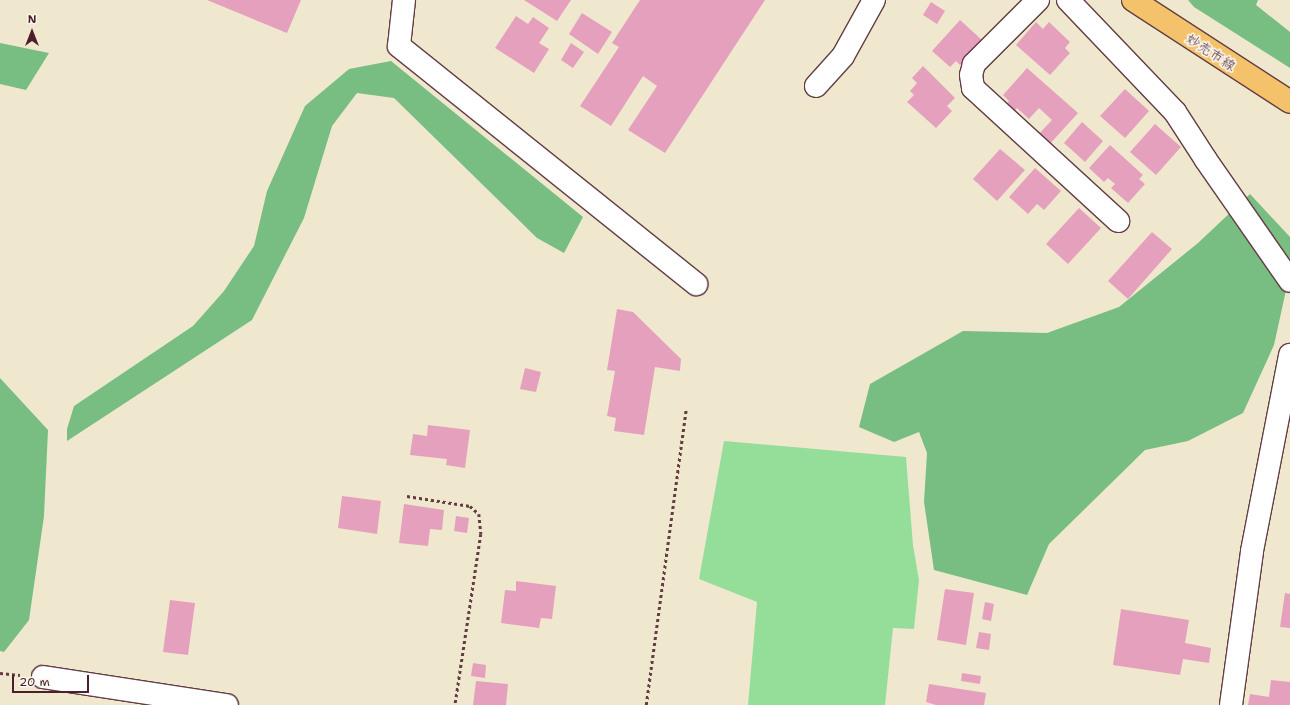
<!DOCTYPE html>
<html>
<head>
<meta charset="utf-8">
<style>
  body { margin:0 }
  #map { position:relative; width:1290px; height:705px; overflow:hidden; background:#f0e8ce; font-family:"Shantell Sans","Klee One",sans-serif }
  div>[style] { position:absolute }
  .green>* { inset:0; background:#95de99 }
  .forest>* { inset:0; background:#78bd81 }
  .building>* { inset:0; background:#e5a0bd }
  .path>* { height:2.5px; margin-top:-1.25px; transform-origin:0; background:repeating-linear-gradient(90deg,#633d43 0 3px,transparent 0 6px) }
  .roads { filter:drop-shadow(1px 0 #633d43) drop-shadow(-1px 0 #633d43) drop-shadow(0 1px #633d43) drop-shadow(0 -1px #633d43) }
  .minor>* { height:22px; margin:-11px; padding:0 11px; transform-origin:11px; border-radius:11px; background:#fff }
  .major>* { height:22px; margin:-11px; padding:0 11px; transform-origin:11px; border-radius:11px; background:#f3c26a }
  span { translate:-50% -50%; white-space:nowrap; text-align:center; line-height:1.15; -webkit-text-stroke:3.5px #fbf7ec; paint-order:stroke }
  .street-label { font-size:14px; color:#4a1f2b }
  .north { position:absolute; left:12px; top:12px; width:40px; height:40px; -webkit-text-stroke:3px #fbf7ec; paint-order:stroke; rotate:0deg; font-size:11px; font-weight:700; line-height:16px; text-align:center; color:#4a1f2b }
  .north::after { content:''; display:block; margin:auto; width:14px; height:18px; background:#4a1f2b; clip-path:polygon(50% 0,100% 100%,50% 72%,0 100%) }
  .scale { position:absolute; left:12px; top:675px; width:77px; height:18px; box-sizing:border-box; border:2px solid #4a1f2b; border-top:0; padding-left:5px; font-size:12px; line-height:14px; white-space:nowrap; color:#4a1f2b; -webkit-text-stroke:3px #fbf7ec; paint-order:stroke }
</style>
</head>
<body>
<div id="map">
  <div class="green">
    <div style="clip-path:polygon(724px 441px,906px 457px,913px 545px,919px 580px,914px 629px,893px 628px,885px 705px,748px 705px,757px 602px,699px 579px)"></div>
  </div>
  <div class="forest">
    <div style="clip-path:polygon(1188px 0,1258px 0,1256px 5px,1290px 32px,1290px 68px,1194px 7px)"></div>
    <div style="clip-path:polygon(0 43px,49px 53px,26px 90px,0 84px)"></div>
    <div style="clip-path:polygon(391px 61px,583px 217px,564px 253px,537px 238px,394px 98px,357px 93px,332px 126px,304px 218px,252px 320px,67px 441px,67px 429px,74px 406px,193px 326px,224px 291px,254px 246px,267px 191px,305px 106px,349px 69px)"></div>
    <div style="clip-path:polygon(1250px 194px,1290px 237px,1290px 272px,1274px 345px,1243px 413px,1188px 441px,1145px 450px,1049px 544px,1027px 595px,934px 570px,924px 502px,927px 453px,919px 432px,894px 442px,859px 427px,870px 384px,963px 331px,1047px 333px,1119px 307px,1198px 243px)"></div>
    <div style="clip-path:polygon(0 378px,48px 430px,44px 516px,29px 620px,4px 652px,0 651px)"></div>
  </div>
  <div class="building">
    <div style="clip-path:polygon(207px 0,301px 0,287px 33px)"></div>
    <div style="clip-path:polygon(524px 0,571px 0,557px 21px)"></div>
    <div style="clip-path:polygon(640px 0,765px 0,665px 153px,628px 130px,657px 86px,643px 76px,611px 126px,580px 106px,619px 47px,612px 43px)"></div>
    <div style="clip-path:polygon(931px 2px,945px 11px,937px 24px,923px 15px)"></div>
    <div style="clip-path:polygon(582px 13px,612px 32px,598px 54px,569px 34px)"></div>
    <div style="clip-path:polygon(516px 16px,528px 24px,533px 17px,549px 28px,539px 43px,549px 49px,534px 73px,495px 48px)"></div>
    <div style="clip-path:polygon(960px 20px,982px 40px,960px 65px,956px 61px,950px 67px,932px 51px)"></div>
    <div style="clip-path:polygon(1036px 22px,1043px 29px,1049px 22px,1070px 42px,1065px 48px,1070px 53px,1050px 75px,1016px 45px)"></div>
    <div style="clip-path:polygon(571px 43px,584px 52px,573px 68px,561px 60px)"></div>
    <div style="clip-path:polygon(923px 66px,955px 98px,947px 106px,952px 111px,936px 128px,907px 102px,914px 95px,910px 91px,917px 83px,912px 78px)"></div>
    <div style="clip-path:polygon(1027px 68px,1078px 113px,1048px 146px,1037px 136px,1052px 120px,1039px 108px,1029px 119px,1017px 108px,1013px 113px,1005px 106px,1009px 101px,1003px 95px)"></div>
    <div style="clip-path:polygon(1125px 89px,1149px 111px,1125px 138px,1100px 116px)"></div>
    <div style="clip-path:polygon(1082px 122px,1103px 141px,1085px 162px,1064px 143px)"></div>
    <div style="clip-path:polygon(1155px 124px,1181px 147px,1156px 175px,1130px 152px)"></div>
    <div style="clip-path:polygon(1110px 145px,1143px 175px,1139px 179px,1145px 184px,1128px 203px,1111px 188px,1115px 184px,1108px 178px,1104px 182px,1089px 168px)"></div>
    <div style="clip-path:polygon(1000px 149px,1025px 170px,997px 201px,973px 179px)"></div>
    <div style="clip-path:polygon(1035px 168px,1061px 191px,1044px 210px,1037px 204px,1028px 214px,1009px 197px)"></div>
    <div style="clip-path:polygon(1079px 208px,1101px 228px,1068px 264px,1046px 244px)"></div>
    <div style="clip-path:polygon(1152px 232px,1172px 249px,1128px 299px,1108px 281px)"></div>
    <div style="clip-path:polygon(617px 309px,633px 312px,681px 359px,680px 371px,655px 367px,644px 435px,614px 431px,616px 418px,607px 416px,615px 371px,607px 370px)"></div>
    <div style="clip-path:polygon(525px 368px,541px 372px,536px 392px,520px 389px)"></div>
    <div style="clip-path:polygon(428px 425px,470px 430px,465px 468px,446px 465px,447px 459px,410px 455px,413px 434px,427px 436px)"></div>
    <div style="clip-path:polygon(342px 496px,381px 501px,377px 534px,338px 528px)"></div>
    <div style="clip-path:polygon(404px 504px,444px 510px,442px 530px,430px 529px,428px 546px,399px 543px)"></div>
    <div style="clip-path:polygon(456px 516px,469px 518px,467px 533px,454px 531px)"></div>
    <div style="clip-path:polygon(516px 581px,556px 586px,552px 619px,541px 618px,539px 628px,501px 623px,505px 590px,516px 591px)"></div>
    <div style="clip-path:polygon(945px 589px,974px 593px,966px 645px,937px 640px)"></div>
    <div style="clip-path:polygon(1285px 593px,1290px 594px,1290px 628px,1280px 627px)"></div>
    <div style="clip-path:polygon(170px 600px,195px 603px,188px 655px,163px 652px)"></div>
    <div style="clip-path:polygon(985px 602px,994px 604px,991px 621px,982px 619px)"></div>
    <div style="clip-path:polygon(1121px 609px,1189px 620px,1185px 643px,1211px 648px,1209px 663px,1183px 659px,1180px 675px,1113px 665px)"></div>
    <div style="clip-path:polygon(979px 632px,991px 634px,989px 650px,976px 648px)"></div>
    <div style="clip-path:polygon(473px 663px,486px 665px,485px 678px,471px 676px)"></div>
    <div style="clip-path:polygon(962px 673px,981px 676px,980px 684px,961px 681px)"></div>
    <div style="clip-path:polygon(1271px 680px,1290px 682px,1290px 705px,1248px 705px,1250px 694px,1269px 697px)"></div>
    <div style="clip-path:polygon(476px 681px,508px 684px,506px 705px,473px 705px)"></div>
    <div style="clip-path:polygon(929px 684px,986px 693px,984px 705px,936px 705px,926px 702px)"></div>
  </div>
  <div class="path">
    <div style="left:407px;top:496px;width:64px;rotate:9deg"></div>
    <div style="left:470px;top:506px;width:12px;rotate:42deg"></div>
    <div style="left:479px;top:514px;width:20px;rotate:84deg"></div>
    <div style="left:481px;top:534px;width:173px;rotate:98.6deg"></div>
    <div style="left:0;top:673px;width:20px;rotate:6deg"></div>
    <div style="left:646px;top:705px;width:299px;rotate:-82.3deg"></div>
  </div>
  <div class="roads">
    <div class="minor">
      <div style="left:404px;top:0;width:46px;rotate:96.2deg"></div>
      <div style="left:399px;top:46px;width:381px;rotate:38.7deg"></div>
      <div style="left:1038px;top:0;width:91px;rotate:135deg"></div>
      <div style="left:974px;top:64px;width:11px;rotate:105deg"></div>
      <div style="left:971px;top:75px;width:13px;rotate:81deg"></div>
      <div style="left:973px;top:88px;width:197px;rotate:42.5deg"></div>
      <div style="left:1068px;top:0;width:155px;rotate:46.3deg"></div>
      <div style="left:1175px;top:112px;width:57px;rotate:57.1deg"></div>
      <div style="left:1206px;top:160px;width:147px;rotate:55.2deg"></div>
      <div style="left:816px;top:86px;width:40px;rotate:-48deg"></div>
      <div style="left:843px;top:56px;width:64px;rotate:-61deg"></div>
      <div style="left:43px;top:677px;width:186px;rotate:8.7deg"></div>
      <div style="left:1231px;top:705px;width:155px;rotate:-82.2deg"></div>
      <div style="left:1252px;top:551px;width:200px;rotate:-79deg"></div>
    </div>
    <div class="major">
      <div style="left:1133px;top:0;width:187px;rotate:33deg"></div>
    </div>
  </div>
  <div class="street-label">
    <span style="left:1211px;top:52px;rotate:33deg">妙売市線</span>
  </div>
  <div class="north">N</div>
  <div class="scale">20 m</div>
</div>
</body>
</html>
